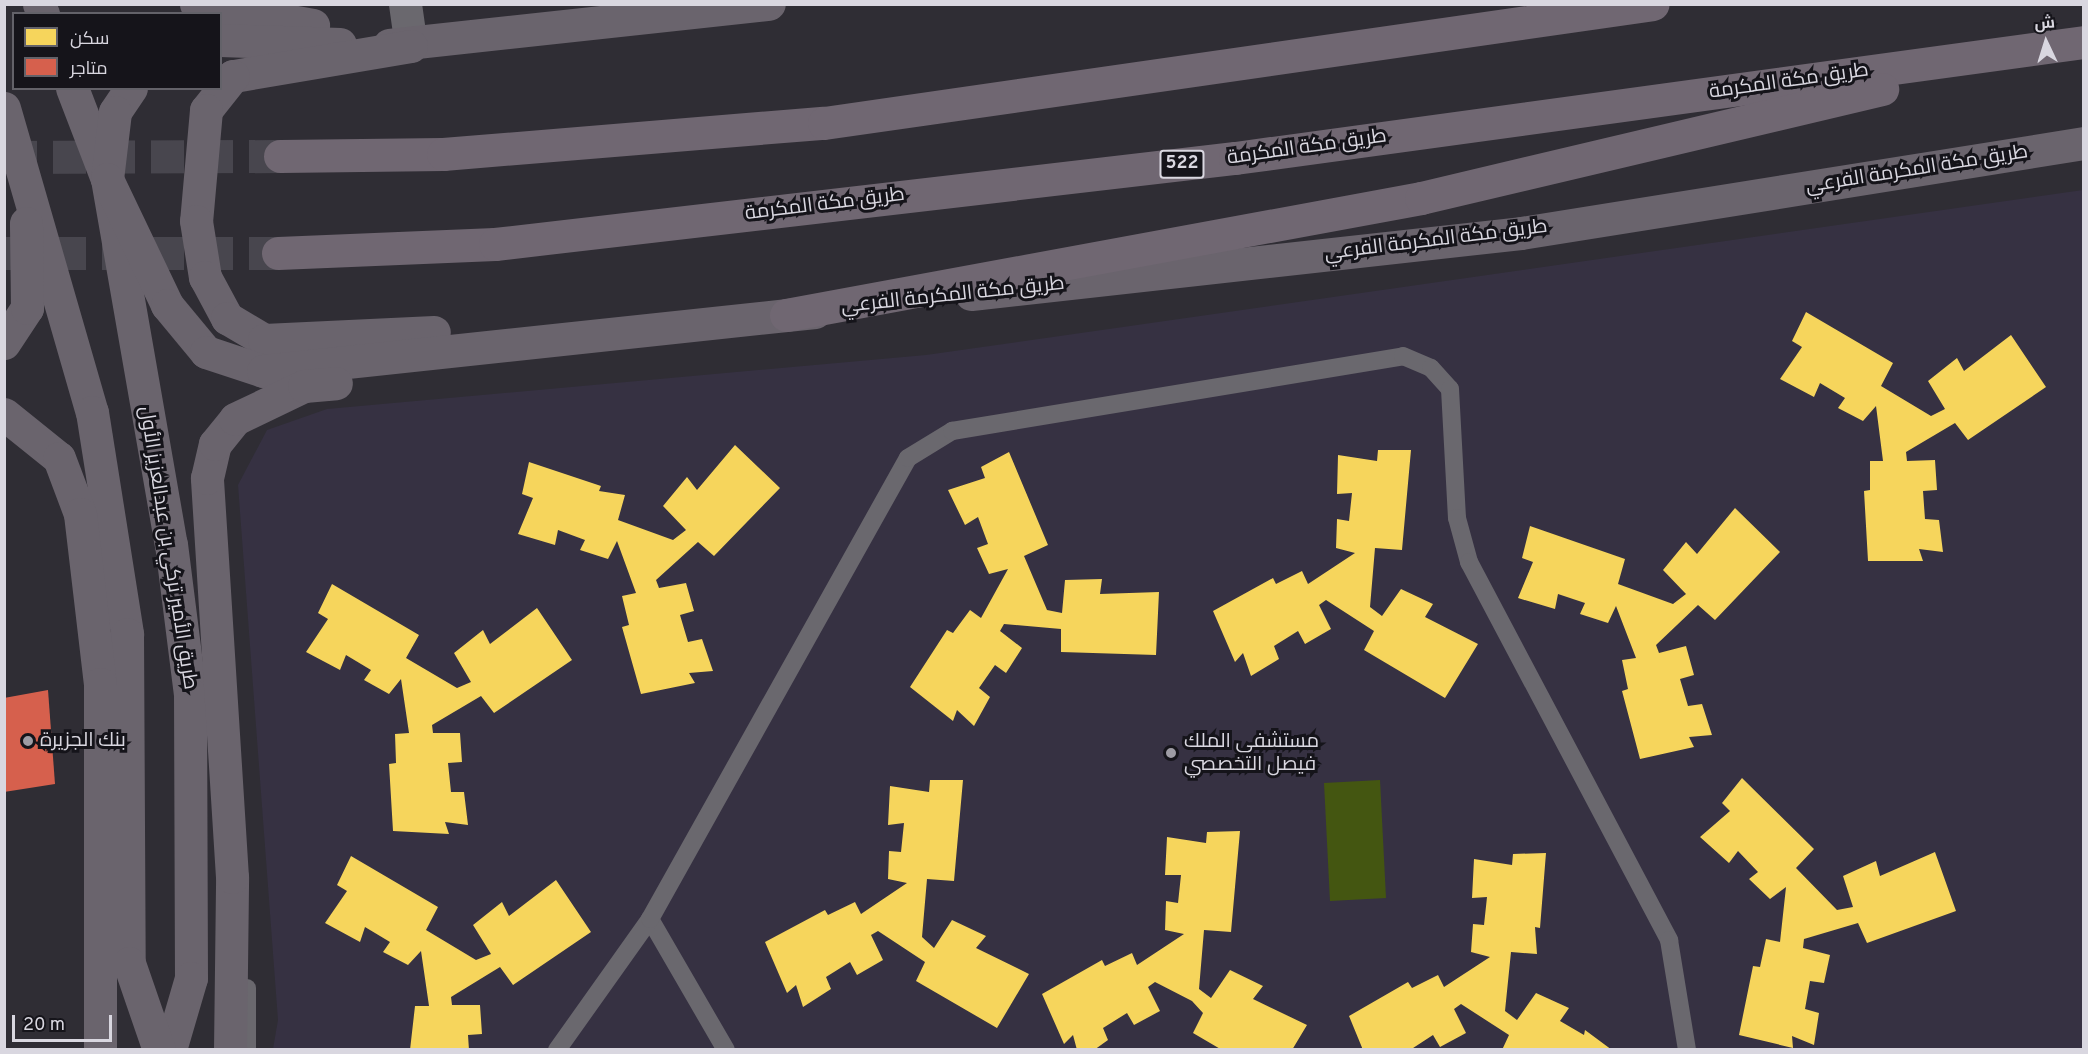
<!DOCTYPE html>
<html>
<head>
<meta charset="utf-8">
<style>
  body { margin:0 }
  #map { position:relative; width:2088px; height:1054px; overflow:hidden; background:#2f2d34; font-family:Overpass,Cairo,sans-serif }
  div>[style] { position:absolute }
  .built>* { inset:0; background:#363142 }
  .green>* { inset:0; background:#445611 }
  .homes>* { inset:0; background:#f6d55c }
  .shops>* { inset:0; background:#d6604d }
  .motorway-tunnel>* { height:33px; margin-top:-16.5px; transform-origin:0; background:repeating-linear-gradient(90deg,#48464e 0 33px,transparent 0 49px) }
  .service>* { height:18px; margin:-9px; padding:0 9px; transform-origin:9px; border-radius:9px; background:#6a686e }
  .minor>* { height:33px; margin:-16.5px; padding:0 16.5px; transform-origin:16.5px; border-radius:16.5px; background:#6a686e }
  .primary>* { height:33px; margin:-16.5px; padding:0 16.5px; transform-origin:16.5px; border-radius:16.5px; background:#6a646d }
  .motorway>* { height:33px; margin:-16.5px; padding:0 16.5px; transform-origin:16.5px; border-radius:16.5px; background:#706772 }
  .dots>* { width:16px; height:16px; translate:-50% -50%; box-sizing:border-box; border:3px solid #15141a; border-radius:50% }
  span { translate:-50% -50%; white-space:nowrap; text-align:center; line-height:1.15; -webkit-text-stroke:6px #15141a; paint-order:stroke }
  .shield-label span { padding:2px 4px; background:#15141a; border:2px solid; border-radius:4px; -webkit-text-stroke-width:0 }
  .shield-label { font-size:18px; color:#d9d7e0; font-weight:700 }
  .street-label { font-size:20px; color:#d9d7e0 }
  .poi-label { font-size:20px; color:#d9d7e0 }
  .left { translate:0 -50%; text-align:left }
  .frame { position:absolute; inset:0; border:6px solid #d9d7e0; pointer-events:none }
  .legend { position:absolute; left:12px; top:12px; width:210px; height:78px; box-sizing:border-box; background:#15141a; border:2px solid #636269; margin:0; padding:8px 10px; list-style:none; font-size:18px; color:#d9d7e0 }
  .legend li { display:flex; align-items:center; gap:12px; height:30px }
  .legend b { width:30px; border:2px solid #636269 }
  .north { position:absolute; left:2016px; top:12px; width:60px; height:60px; -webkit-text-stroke:4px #15141a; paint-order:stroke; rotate:356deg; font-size:16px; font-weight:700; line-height:24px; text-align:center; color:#d9d7e0 }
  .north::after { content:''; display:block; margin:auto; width:21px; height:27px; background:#d9d7e0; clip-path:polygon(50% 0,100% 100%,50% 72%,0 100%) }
  .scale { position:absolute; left:12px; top:1015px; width:100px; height:27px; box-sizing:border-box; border:3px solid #d9d7e0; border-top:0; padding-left:8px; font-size:18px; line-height:21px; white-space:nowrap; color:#d9d7e0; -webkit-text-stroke:4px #15141a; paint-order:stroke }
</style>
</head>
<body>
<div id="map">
  <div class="built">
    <div style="clip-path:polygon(2083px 190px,2083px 1049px,273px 1049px,278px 1020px,238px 485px,267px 430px,327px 409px,926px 355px)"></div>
  </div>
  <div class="green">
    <div style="clip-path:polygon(1380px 780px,1386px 898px,1330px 901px,1324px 783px)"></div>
  </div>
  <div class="homes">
    <div style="clip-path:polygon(1806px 312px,1893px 363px,1881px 386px,1931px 416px,1945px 409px,1928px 381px,1957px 358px,1964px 371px,2011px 335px,2046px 387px,1968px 440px,1955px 423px,1906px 452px,1907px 461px,1935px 460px,1937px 490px,1923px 491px,1925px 519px,1939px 520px,1943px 552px,1919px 549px,1923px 561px,1868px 561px,1864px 491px,1870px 490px,1870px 461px,1883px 461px,1876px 406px,1863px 421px,1838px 408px,1845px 398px,1820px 383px,1814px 397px,1780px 379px,1802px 347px,1792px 341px)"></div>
    <div style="clip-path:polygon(735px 445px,780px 488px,714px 556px,698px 542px,656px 580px,659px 588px,686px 583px,694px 611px,680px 615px,688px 642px,702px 639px,713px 671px,689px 673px,695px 683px,641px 694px,622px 627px,629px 625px,622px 596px,636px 593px,617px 541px,608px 559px,580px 550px,585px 540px,558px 530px,555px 545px,518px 534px,533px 498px,522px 494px,529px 462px,601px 486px,599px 491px,625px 495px,618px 520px,673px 540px,686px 530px,663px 506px,687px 477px,697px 490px)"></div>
    <div style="clip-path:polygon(1378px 450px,1411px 450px,1402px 550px,1375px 548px,1370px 607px,1382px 616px,1401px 589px,1433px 604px,1425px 617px,1478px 644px,1445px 698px,1364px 650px,1374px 631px,1326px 600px,1319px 605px,1331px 629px,1305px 644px,1298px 631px,1274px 646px,1279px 659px,1251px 676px,1243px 653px,1235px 662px,1213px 611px,1273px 578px,1276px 584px,1302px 571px,1308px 584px,1355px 553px,1336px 548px,1337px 519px,1349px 521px,1352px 493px,1337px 494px,1338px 455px,1377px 461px)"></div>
    <div style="clip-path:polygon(1009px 452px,1048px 545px,1024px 556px,1047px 610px,1062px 613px,1065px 580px,1102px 579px,1100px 594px,1159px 592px,1156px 655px,1061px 652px,1061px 629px,1004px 624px,1000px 631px,1022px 648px,1006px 673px,995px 665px,979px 688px,990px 697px,974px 726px,957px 710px,953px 721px,910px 687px,947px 630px,953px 633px,970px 610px,981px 618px,1008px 569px,989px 574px,977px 548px,988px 544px,978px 517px,965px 525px,948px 490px,985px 478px,981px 467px)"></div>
    <div style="clip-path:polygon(1735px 508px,1780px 552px,1715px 620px,1698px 605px,1656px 645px,1659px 653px,1686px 646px,1694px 675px,1680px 679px,1688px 706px,1702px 704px,1712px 735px,1689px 737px,1694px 747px,1640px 759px,1622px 691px,1628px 689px,1622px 660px,1636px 658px,1616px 606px,1608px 623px,1580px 614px,1585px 603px,1558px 594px,1555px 609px,1518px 598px,1533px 562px,1522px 558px,1530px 526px,1625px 559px,1618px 584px,1673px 604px,1686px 594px,1663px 570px,1686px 542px,1697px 554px)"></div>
    <div style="clip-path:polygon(332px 584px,419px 635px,406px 658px,457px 688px,471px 682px,454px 653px,483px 630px,490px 644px,537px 608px,572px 660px,494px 713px,481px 696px,432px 725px,433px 733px,460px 733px,462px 762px,448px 763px,451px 792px,464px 792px,468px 825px,445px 822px,449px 834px,393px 831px,389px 764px,396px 763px,395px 734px,409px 733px,401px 679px,389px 694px,364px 680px,371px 670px,346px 655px,340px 670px,306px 652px,328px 619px,318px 613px)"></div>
    <div style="clip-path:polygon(1742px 778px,1814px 849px,1796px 868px,1837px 910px,1853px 907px,1843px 876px,1876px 861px,1880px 876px,1935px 852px,1956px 911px,1867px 943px,1858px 923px,1804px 939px,1803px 948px,1830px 955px,1824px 983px,1810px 981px,1805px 1009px,1819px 1013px,1814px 1045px,1792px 1036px,1793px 1048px,1739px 1035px,1753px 966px,1760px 967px,1766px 939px,1780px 942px,1786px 887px,1770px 899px,1749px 879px,1758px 872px,1738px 851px,1729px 863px,1700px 837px,1730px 811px,1722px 803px)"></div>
    <div style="clip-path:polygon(930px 780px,963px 780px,954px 881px,927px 879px,922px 937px,934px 948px,952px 920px,986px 936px,976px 948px,1029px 974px,997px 1028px,916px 981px,925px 962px,878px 931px,871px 935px,883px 960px,857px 975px,850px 962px,826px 977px,831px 989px,803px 1007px,796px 985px,787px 993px,765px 942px,825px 910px,828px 915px,855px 902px,861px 914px,907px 883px,888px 879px,889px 851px,901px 852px,904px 823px,888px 825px,890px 786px,929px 792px)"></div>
    <div style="clip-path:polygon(1240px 831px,1231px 932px,1204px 930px,1199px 989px,1211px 998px,1230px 970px,1263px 986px,1253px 999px,1307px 1025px,1292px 1050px,1222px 1050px,1193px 1033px,1203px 1013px,1192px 1001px,1155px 982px,1148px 987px,1160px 1011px,1134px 1025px,1127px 1013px,1103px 1028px,1108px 1040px,1094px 1050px,1077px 1050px,1073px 1035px,1064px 1044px,1042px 994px,1102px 960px,1105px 966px,1132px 953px,1137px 965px,1184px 934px,1165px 930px,1166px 901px,1178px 903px,1181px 875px,1165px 875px,1167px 837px,1206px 843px,1207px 832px)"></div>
    <div style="clip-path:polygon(1546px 853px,1540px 928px,1535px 927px,1537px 954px,1511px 952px,1505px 1011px,1517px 1020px,1536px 993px,1569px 1008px,1560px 1021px,1584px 1035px,1585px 1030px,1612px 1050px,1502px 1050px,1509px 1035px,1461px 1004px,1454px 1009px,1466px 1033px,1440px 1047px,1433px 1035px,1410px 1050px,1363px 1050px,1349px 1016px,1408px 982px,1412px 988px,1438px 975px,1444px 987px,1490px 957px,1471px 952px,1473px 924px,1484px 925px,1487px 897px,1472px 898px,1474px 859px,1512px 865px,1513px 854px)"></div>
    <div style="clip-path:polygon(351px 856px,438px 907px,426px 930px,476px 960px,491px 954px,473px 925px,502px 902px,509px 916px,556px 880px,591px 932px,513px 985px,500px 967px,451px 997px,452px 1005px,480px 1005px,482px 1034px,468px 1035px,469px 1050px,410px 1050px,415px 1006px,429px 1006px,421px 951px,408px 965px,383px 952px,390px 942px,365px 927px,360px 942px,325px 923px,347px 891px,337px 885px)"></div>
  </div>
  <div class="shops">
    <div style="clip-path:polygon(48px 690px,55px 784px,4px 792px,4px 698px)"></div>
  </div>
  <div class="motorway-tunnel">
    <div style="left:4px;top:157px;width:276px;rotate:-0.2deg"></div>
    <div style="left:4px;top:253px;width:274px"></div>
  </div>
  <div class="service">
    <div style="left:650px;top:919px;width:151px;rotate:59.9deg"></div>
    <div style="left:247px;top:988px;width:62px;rotate:90deg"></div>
    <div style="left:557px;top:1050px;width:161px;rotate:-54.6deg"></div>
    <div style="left:650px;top:919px;width:528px;rotate:-60.77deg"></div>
    <div style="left:908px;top:458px;width:52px;rotate:-31.5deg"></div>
    <div style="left:952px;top:431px;width:457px;rotate:-9.4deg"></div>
    <div style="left:1403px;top:356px;width:30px;rotate:23deg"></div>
    <div style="left:1431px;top:368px;width:28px;rotate:48deg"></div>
    <div style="left:1450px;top:389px;width:129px;rotate:86.9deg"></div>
    <div style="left:1457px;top:518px;width:46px;rotate:74.7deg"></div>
    <div style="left:1469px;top:562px;width:428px;rotate:62.1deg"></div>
    <div style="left:1669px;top:940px;width:111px;rotate:80.7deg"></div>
  </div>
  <div class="minor">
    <div style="left:405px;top:4px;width:42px;rotate:81.9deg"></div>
  </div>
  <div class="primary">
    <div style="left:39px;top:4px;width:11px;rotate:68deg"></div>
    <div style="left:196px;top:4px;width:119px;rotate:10.2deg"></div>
    <div style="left:220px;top:40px;width:120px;rotate:1.9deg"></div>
    <div style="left:389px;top:45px;width:382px;rotate:-6.2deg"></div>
    <div style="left:411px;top:46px;width:181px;rotate:170.4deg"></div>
    <div style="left:233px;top:76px;width:43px;rotate:128.5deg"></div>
    <div style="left:206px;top:110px;width:111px;rotate:95.1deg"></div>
    <div style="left:196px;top:221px;width:57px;rotate:80.9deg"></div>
    <div style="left:205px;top:277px;width:47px;rotate:61.8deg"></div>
    <div style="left:227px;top:318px;width:43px;rotate:30.7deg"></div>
    <div style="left:264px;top:340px;width:170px;rotate:-2.7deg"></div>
    <div style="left:72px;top:88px;width:97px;rotate:69deg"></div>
    <div style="left:107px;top:179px;width:371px;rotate:80.1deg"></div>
    <div style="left:171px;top:544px;width:151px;rotate:82.8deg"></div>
    <div style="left:190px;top:694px;width:284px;rotate:89.8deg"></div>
    <div style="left:191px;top:978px;width:75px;rotate:106.3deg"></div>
    <div style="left:131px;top:88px;width:29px;rotate:124deg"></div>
    <div style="left:115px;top:112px;width:67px;rotate:96.8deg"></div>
    <div style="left:107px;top:179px;width:140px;rotate:64.5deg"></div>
    <div style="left:167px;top:305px;width:61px;rotate:50.3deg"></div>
    <div style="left:206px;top:352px;width:60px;rotate:18.4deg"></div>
    <div style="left:263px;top:371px;width:555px;rotate:-6.1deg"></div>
    <div style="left:4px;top:108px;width:316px;rotate:73.9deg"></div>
    <div style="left:92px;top:412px;width:225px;rotate:81deg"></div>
    <div style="left:127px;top:634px;width:329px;rotate:89.7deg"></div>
    <div style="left:129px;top:963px;width:92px;rotate:71deg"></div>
    <div style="left:971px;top:294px;width:553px;rotate:-6.33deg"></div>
    <div style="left:1521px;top:233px;width:570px;rotate:-9.08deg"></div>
    <div style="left:4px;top:343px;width:42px;rotate:-56.7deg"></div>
    <div style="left:27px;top:308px;width:85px;rotate:-90.7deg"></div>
    <div style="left:4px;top:414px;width:70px;rotate:38.7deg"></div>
    <div style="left:59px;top:458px;width:60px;rotate:69.4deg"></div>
    <div style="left:80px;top:514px;width:171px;rotate:83.3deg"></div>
    <div style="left:100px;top:684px;width:366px;rotate:90deg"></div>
    <div style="left:230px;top:1050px;width:173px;rotate:-89.3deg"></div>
    <div style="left:232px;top:877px;width:400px;rotate:-93.6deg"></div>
    <div style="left:207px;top:478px;width:35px;rotate:-77deg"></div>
    <div style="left:215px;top:444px;width:32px;rotate:-51deg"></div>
    <div style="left:235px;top:419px;width:76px;rotate:-25.6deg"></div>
    <div style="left:304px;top:386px;width:32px;rotate:-5deg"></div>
  </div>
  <div class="motorway">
    <div style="left:280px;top:156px;width:163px;rotate:-0.7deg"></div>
    <div style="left:443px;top:154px;width:382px;rotate:-4.7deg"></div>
    <div style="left:824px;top:123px;width:837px;rotate:-8.17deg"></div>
    <div style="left:278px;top:253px;width:217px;rotate:-2.4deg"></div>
    <div style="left:495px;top:244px;width:745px;rotate:-6.63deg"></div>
    <div style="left:1235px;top:158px;width:857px;rotate:-7.78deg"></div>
    <div style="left:786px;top:315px;width:646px;rotate:-10.44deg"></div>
    <div style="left:1421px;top:198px;width:474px;rotate:-13.3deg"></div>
  </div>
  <div class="dots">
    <div style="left:28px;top:741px;background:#9e9ca4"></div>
    <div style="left:1171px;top:753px;background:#9e9ca4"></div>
  </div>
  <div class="shield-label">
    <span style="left:1182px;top:164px">522</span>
  </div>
  <div class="street-label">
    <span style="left:1789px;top:82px;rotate:-8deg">طريق مكة المكرمة</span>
    <span style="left:1307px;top:148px;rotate:-8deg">طريق مكة المكرمة</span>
    <span style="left:1917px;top:170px;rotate:-9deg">طريق مكة المكرمة الفرعي</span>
    <span style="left:825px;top:205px;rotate:-7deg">طريق مكة المكرمة</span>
    <span style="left:1436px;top:241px;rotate:-7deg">طريق مكة المكرمة الفرعي</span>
    <span style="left:953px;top:296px;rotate:-6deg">طريق مكة المكرمة الفرعي</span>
    <span style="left:167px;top:548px;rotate:81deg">طريق الأمير تركي بن عبدالعزيز الأول</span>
  </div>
  <div class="poi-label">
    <span class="left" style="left:40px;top:741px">بنك الجزيرة</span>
    <span class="left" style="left:1184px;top:754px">مستشفى الملك<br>فيصل التخصصي</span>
  </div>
  <div class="frame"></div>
  <ul class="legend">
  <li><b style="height:16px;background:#f6d55c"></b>سكن</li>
  <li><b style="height:16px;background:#d6604d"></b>متاجر</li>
  </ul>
  <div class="north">ش</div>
  <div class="scale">20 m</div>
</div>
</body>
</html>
